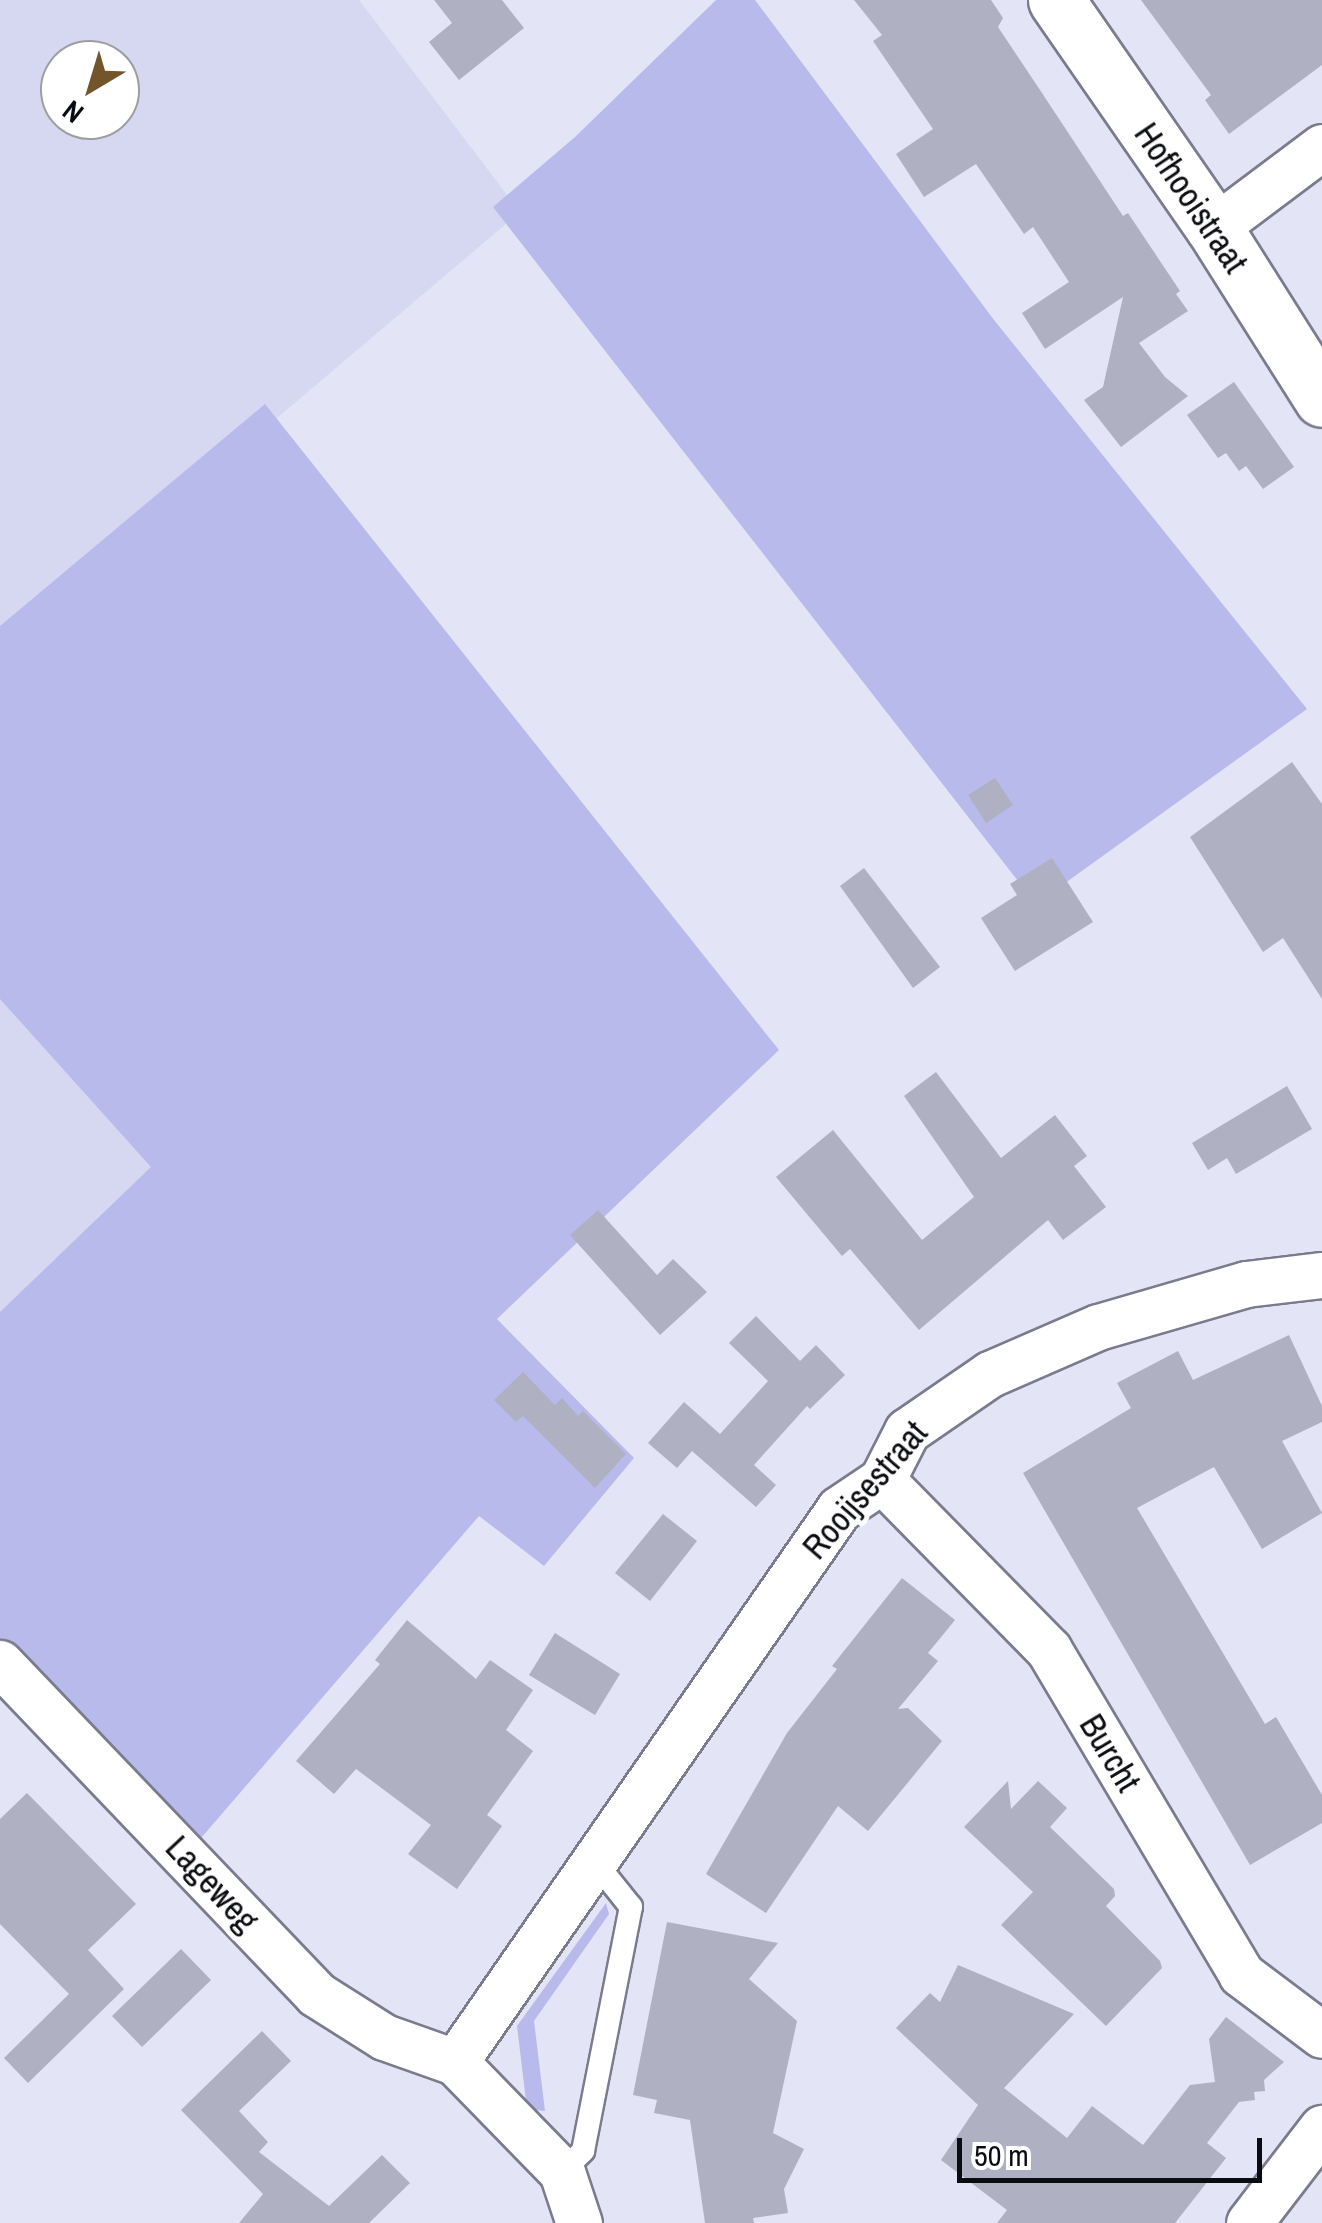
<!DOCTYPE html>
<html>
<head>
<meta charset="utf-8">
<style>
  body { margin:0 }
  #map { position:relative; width:1322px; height:2223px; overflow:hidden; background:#e3e4f6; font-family:"Archivo Narrow",sans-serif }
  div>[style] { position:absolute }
  .built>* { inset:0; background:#d6d8f1 }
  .green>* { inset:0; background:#b8baec }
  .building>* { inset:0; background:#afb0c2 }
  .roads { filter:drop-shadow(2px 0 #7a7b8c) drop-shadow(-2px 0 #7a7b8c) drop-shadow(0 2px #7a7b8c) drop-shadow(0 -2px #7a7b8c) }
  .lane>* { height:22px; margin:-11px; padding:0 11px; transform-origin:11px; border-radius:11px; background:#fff }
  .street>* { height:45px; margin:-22.5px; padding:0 22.5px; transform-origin:22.5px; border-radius:22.5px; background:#fff }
  .secondary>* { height:55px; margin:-27.5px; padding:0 27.5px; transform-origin:27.5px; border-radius:27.5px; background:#fff }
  span { translate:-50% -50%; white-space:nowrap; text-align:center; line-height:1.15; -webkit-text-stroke:10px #fff; paint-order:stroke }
  .street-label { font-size:35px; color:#0b0c11 }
  .north { position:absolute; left:40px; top:40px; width:100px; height:100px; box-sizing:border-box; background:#fff; border:2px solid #9d9ea0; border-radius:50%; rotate:218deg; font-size:28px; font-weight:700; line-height:40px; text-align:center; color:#0b0c11 }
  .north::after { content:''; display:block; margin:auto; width:35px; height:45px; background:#74542a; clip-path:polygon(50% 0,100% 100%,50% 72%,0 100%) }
  .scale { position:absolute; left:957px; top:2138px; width:305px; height:45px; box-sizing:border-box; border:5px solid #0b0c11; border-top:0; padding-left:12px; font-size:30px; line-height:35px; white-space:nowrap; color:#0b0c11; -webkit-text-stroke:8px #fff; paint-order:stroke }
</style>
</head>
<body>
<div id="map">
  <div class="built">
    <div style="clip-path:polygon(evenodd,0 0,359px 0,520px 212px,0 653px,0 0,60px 60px,120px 60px,120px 120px,60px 120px,60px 60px)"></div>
    <div style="clip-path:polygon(0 973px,169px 1171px,0 1335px)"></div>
  </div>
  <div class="green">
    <div style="clip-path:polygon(716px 0,755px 0,994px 320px,1307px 709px,1036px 904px,493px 207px,575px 137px)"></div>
    <div style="clip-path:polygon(265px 404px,779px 1050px,497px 1319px,634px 1458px,544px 1566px,479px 1516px,195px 1845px,0 1645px,0 1312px,151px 1167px,0 999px,0 626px)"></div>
    <div style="clip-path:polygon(606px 1903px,609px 1914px,534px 2021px,545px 2111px,527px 2109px,517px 2026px)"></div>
  </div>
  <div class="building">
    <div style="clip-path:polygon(434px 0,502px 0,524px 28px,459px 80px,429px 42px,452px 23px)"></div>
    <div style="clip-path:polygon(854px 0,991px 0,1003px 18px,998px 27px,1042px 93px,1123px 216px,1128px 213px,1180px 291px,1176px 294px,1188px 311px,1139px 343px,1165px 377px,1188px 396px,1121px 447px,1084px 400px,1103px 387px,1123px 297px,1045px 349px,1022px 313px,1069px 282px,1033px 227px,1024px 234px,976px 164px,924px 197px,896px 154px,933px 129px,873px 41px,882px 35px)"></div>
    <div style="clip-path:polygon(1141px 0,1322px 0,1322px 65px,1229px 134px,1205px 100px,1211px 95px)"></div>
    <div style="clip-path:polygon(1234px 382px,1294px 467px,1263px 489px,1246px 466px,1239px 471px,1226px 453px,1218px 458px,1187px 415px)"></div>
    <div style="clip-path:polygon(1292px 762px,1322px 804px,1322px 999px,1283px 938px,1263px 952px,1190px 837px)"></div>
    <div style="clip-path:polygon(995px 778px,1013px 805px,986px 823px,968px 795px)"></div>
    <div style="clip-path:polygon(1052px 858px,1093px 922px,1015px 971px,981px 918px,1017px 895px,1010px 884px)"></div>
    <div style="clip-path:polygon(864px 868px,940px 967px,913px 988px,840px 886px)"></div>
    <div style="clip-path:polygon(936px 1072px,1001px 1158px,1055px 1115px,1087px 1156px,1074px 1166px,1106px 1207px,1063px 1240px,1048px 1220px,919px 1330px,850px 1249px,842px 1256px,776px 1177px,833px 1130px,922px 1240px,974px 1197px,904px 1096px)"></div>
    <div style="clip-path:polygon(1287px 1086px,1312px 1129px,1236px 1174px,1227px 1158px,1208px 1170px,1192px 1143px)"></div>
    <div style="clip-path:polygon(598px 1210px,657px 1275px,673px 1259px,707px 1292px,660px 1335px,570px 1235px)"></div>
    <div style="clip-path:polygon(756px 1316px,800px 1361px,816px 1345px,845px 1375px,810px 1409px,807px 1406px,754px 1465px,776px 1485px,756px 1507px,692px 1451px,677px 1468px,648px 1443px,684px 1402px,720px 1434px,768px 1381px,729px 1343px)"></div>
    <div style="clip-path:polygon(1289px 1335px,1322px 1406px,1322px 1422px,1282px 1441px,1322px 1513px,1262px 1549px,1214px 1467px,1137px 1508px,1265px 1724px,1276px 1717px,1322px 1795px,1322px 1823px,1250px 1865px,1023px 1473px,1131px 1408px,1117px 1383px,1178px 1351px,1193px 1380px)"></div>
    <div style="clip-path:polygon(523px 1372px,555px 1405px,562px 1398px,578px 1416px,583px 1411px,626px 1454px,595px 1488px,523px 1416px,516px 1422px,494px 1400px)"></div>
    <div style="clip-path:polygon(663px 1514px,697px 1541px,650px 1601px,615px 1573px)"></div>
    <div style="clip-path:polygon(902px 1578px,955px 1620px,928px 1653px,938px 1661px,898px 1709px,908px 1708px,942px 1741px,868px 1831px,838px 1806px,766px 1913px,706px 1874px,787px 1733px,837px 1669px,832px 1666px)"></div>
    <div style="clip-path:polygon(407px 1620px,476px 1679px,490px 1660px,533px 1690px,506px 1730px,533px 1751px,487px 1815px,502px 1826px,457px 1889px,408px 1854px,431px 1825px,356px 1769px,334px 1794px,296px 1761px,380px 1664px,375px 1660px)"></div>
    <div style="clip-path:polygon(555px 1633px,620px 1674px,595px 1715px,529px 1675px)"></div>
    <div style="clip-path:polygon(1008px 1781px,1011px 1809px,1038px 1781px,1067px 1808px,1050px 1827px,1114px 1889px,1115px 1896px,1106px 1906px,1160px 1961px,1162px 1968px,1106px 2026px,1001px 1925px,1033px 1892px,964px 1827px)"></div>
    <div style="clip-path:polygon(27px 1793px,136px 1904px,88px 1950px,124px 1989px,28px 2083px,4px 2058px,69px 1994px,0 1924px,0 1819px)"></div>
    <div style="clip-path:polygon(667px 1922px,778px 1943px,749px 1979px,797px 2021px,773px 2133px,804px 2149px,784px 2189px,788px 2213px,753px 2218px,754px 2223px,705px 2223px,690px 2120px,654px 2113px,657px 2100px,633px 2095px)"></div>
    <div style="clip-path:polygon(181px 1949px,211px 1980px,142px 2047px,112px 2016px)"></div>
    <div style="clip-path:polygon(958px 1965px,1074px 2014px,1004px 2088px,1067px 2138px,1092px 2106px,1143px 2145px,1190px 2085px,1215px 2082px,1209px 2039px,1226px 2017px,1284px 2062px,1264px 2080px,1265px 2091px,1254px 2092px,1255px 2100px,1239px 2102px,1207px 2143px,1226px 2158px,1175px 2223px,997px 2223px,1007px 2210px,941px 2160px,978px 2105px,896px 2028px,930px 1993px,940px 2002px)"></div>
    <div style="clip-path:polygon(262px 2031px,291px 2061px,239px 2111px,268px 2142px,259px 2152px,329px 2206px,382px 2155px,410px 2183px,369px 2223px,239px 2223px,263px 2194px,181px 2110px)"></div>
  </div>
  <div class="roads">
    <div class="lane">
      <div style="left:562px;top:2172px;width:30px;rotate:-45deg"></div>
      <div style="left:583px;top:2151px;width:249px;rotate:-78.9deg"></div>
      <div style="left:631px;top:1907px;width:58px;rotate:-128.7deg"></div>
    </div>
    <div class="street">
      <div style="left:1214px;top:228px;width:135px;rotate:-36.9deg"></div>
      <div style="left:882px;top:1480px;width:238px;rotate:45.5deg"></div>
      <div style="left:1049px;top:1650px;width:377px;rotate:59.3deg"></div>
      <div style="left:1241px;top:1974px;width:101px;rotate:37deg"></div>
      <div style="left:0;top:1663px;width:458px;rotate:46.3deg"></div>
      <div style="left:316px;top:1994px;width:80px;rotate:32.3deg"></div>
      <div style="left:384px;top:2037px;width:75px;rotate:19.4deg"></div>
      <div style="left:455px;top:2062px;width:153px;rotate:45.8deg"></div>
      <div style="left:562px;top:2172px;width:54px;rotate:71.6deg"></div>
      <div style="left:455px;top:2062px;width:673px;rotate:-55.22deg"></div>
      <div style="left:839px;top:1509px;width:52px;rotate:-34deg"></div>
      <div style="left:882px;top:1480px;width:55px;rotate:-63deg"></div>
      <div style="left:907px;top:1431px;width:101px;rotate:-34.5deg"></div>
      <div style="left:990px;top:1374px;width:118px;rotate:-23.5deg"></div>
      <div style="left:1098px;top:1327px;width:154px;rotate:-16.2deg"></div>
      <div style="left:1246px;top:1284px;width:77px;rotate:-6.8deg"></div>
      <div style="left:1249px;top:2223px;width:120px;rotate:-52.5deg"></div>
    </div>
    <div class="secondary">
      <div style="left:1056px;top:0;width:277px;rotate:55.3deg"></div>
      <div style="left:1214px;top:228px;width:202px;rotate:57.7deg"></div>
    </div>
  </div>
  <div class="street-label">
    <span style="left:1191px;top:198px;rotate:56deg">Hofhooistraat</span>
    <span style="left:865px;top:1490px;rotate:-49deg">Rooijsestraat</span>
    <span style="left:1110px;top:1753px;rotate:59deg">Burcht</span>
    <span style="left:212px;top:1884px;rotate:47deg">Lageweg</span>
  </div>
  <div class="north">N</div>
  <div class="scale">50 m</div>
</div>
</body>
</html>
